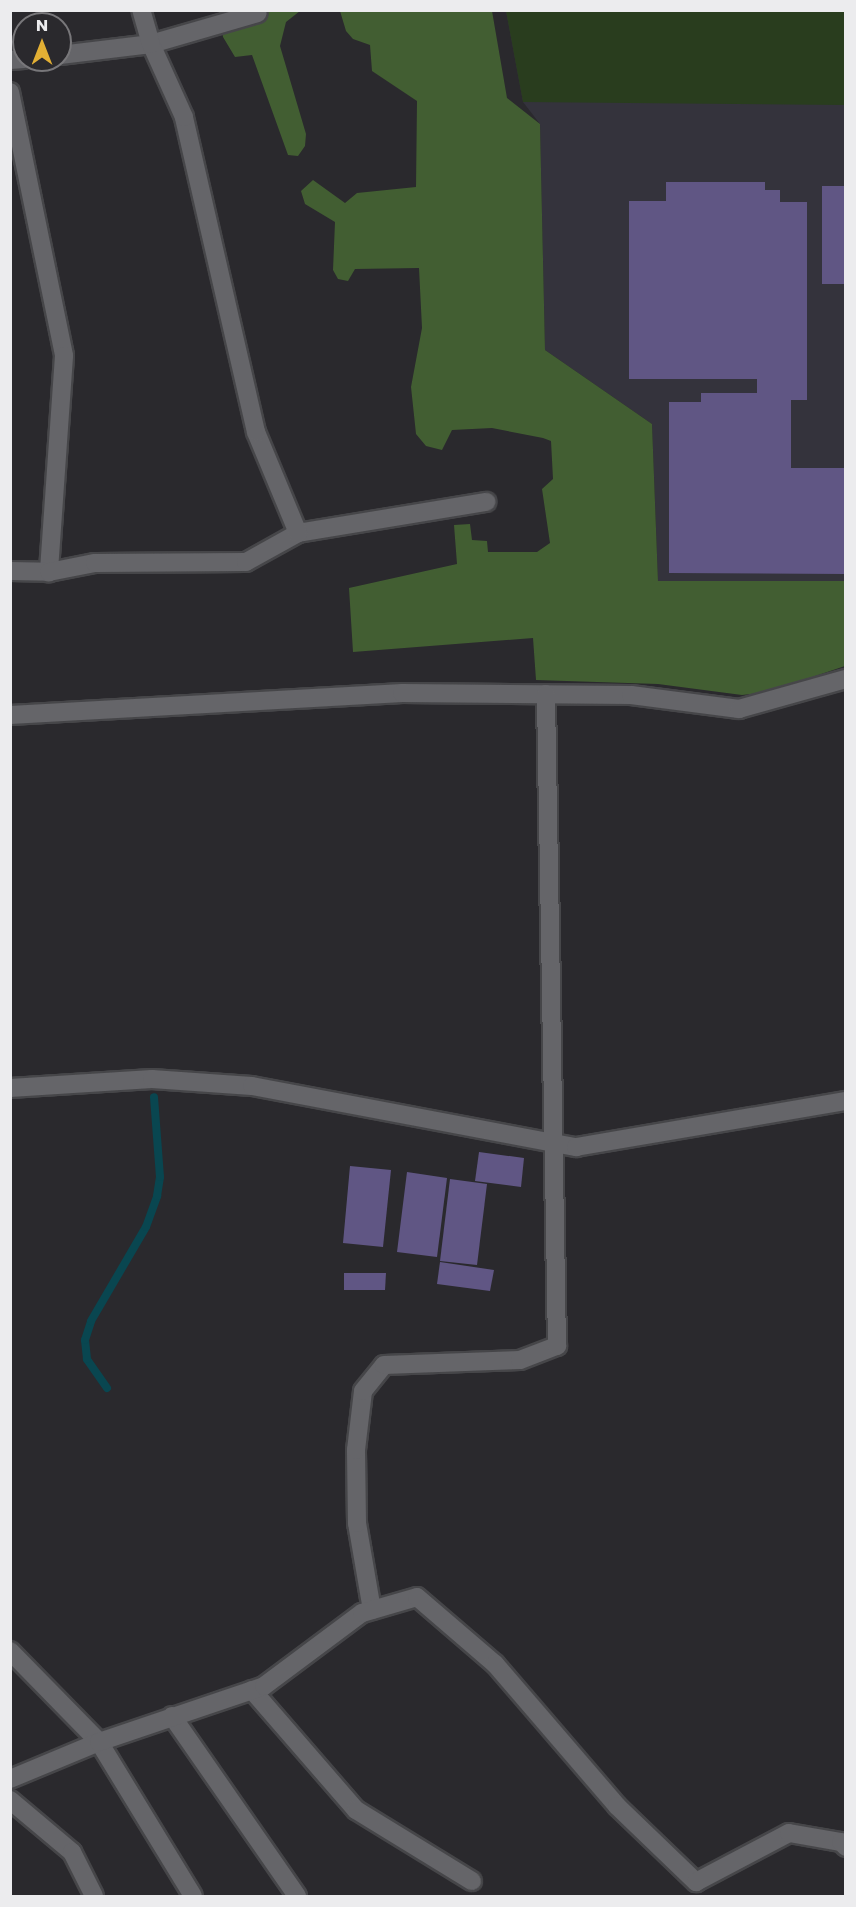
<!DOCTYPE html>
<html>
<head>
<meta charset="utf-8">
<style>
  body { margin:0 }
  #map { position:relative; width:856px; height:1907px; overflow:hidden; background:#2a292d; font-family:Poppins,sans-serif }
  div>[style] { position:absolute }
  .built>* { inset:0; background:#34333c }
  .green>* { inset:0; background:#293d1e }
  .forest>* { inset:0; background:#425e32 }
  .stream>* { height:8px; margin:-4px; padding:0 4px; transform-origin:4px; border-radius:4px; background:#094650 }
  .building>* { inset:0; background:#605684 }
  .roads { filter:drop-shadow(2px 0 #464649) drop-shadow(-2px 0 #464649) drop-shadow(0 2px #464649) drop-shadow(0 -2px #464649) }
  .street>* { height:18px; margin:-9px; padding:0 9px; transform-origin:9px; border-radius:9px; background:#656569 }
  span { translate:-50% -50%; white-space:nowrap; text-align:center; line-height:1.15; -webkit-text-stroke:4.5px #2a292d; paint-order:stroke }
  .frame { position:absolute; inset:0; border:12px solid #ececee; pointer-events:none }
  .north { position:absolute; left:12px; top:12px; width:60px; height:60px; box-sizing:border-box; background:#2a292d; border:2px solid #78777a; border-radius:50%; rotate:0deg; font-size:16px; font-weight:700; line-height:24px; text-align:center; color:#ececee }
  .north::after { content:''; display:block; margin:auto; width:21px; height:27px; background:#e2af34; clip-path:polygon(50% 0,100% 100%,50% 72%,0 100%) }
</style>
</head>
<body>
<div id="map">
  <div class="built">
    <div style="clip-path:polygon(506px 11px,845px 11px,845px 581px,658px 581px,652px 424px,545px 350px,540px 124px,523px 102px)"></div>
  </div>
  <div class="green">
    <div style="clip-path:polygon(506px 11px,845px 11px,845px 105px,523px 102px)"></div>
  </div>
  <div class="forest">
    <div style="clip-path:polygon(219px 11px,300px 11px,286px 22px,280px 46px,306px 134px,305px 146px,298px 156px,288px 155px,252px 55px,235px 57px,223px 37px)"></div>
    <div style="clip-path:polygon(340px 11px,492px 11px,507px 98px,540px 124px,545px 350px,652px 424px,658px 581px,845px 581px,845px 666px,768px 692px,742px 695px,658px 684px,536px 680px,533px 638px,353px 652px,349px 588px,457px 564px,454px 525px,470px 524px,472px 540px,487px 541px,488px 552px,537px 552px,550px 543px,542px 489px,553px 479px,551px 441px,543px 438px,492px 428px,452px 430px,442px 450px,426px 446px,416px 434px,411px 387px,422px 328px,419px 268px,355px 269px,348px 281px,338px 279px,333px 270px,335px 222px,305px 204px,301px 191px,313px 180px,345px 203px,357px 193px,416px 187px,417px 101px,372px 71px,370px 45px,353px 39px,346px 31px)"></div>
  </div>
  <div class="stream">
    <div style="left:107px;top:1388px;width:35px;rotate:-125deg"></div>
    <div style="left:87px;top:1359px;width:19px;rotate:-96deg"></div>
    <div style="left:85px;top:1340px;width:20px;rotate:-72deg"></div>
    <div style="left:91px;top:1321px;width:109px;rotate:-59.7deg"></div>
    <div style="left:146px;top:1227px;width:33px;rotate:-70deg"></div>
    <div style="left:157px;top:1196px;width:19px;rotate:-81deg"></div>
    <div style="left:160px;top:1177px;width:80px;rotate:-94.3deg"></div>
  </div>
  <div class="building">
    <div style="clip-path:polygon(666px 182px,765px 182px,765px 190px,780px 190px,780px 202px,807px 202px,807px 400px,791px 400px,791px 468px,846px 468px,846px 574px,669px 573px,669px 402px,701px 402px,701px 393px,757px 393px,757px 379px,629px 379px,629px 201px,666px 201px)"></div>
    <div style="clip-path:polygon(822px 186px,846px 186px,846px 284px,822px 284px)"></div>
    <div style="clip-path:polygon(479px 1152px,524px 1158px,521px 1187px,475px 1181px)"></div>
    <div style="clip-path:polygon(350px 1166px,391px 1170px,383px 1247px,343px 1243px)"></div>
    <div style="clip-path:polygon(407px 1172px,447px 1178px,437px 1257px,397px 1252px)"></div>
    <div style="clip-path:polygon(450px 1179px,487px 1184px,477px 1265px,440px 1261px)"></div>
    <div style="clip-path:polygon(440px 1262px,494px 1270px,490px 1291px,437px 1284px)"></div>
    <div style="clip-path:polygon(344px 1273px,386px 1273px,385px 1290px,344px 1290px)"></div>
  </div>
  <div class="roads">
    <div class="street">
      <div style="left:60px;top:55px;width:92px;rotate:-6.9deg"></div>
      <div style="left:151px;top:44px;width:111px;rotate:-16.2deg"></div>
      <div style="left:10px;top:60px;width:14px;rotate:-4deg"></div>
      <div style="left:10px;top:92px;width:269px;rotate:78.4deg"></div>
      <div style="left:64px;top:356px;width:217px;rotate:94deg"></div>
      <div style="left:298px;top:533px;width:191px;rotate:-9.4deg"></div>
      <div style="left:10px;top:571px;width:39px;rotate:1deg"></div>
      <div style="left:49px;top:572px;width:47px;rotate:-11.1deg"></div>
      <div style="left:95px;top:563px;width:151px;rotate:-0.4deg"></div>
      <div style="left:246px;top:562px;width:60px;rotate:-29.1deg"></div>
      <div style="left:298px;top:533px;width:109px;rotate:-112.6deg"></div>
      <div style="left:256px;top:432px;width:323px;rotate:-102.9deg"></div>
      <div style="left:184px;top:117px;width:80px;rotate:-114.3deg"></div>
      <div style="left:151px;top:44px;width:35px;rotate:-106deg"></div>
      <div style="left:10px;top:715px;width:393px;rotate:-3.2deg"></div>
      <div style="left:402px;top:693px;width:229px;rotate:0.5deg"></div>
      <div style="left:631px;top:695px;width:109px;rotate:7.4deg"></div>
      <div style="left:739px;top:709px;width:111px;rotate:-15.7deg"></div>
      <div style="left:10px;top:1088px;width:142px;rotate:-3.6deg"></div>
      <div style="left:152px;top:1079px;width:100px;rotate:4deg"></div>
      <div style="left:252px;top:1086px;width:330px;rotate:10.7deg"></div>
      <div style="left:576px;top:1147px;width:274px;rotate:-9.7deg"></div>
      <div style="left:372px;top:1610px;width:88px;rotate:-99.8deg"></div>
      <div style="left:357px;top:1523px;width:73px;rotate:-90.8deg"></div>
      <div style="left:356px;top:1450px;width:59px;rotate:-83.2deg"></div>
      <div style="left:363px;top:1391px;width:33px;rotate:-51deg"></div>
      <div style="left:384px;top:1365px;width:136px;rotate:-2.1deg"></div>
      <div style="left:520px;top:1360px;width:40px;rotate:-21deg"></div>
      <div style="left:557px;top:1346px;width:652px;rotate:-90.97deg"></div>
      <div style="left:10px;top:1651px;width:127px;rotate:45.6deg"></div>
      <div style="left:99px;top:1742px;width:180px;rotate:58.6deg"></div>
      <div style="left:252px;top:1690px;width:159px;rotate:49.1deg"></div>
      <div style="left:356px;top:1810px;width:136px;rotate:31.5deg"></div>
      <div style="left:172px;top:1716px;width:219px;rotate:55.2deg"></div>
      <div style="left:10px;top:1779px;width:96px;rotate:-22.6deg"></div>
      <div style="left:99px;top:1742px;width:174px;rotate:-18.7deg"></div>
      <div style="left:264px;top:1686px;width:122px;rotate:-36.7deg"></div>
      <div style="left:362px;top:1613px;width:57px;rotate:-16.2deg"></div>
      <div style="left:417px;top:1597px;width:103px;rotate:40.7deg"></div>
      <div style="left:495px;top:1664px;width:187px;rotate:49.3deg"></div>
      <div style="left:617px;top:1806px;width:110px;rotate:43.9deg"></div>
      <div style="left:696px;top:1882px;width:105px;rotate:-27.8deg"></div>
      <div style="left:789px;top:1833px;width:53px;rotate:9.8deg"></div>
      <div style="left:841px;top:1842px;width:7px;rotate:45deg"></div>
      <div style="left:10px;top:1800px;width:81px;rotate:40deg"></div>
      <div style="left:72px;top:1852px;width:49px;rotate:63.4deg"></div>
    </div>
  </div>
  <div class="frame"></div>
  <div class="north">N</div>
</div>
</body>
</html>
